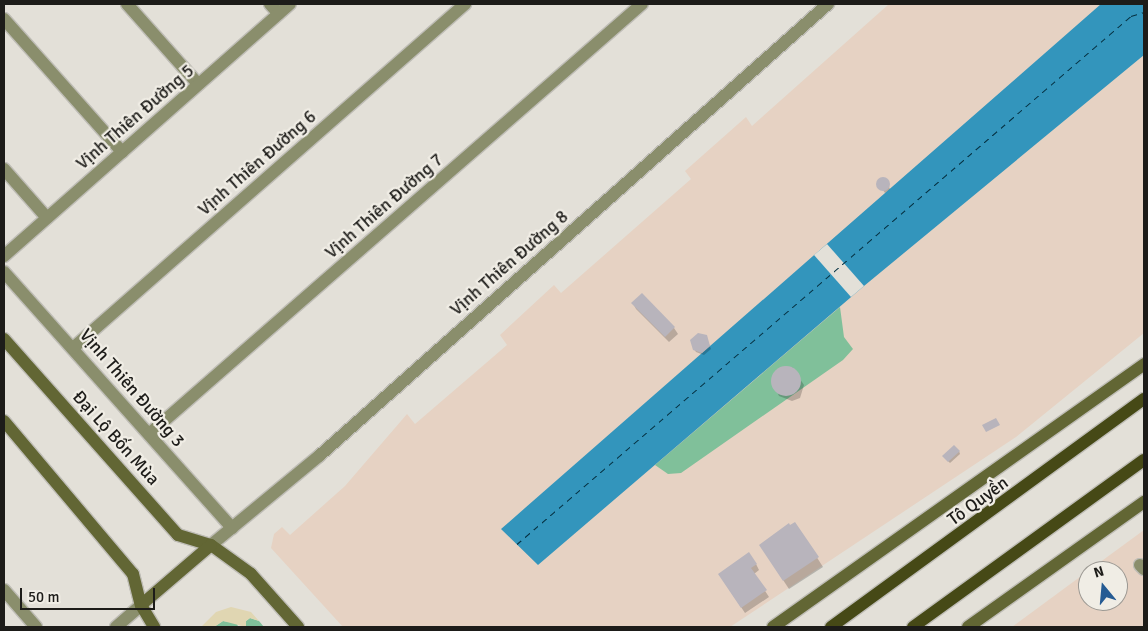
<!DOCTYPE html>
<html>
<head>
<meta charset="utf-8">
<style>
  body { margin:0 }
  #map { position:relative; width:1148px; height:631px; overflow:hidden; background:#e3e0d8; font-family:Signika,sans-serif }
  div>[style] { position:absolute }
  .commercial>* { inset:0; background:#e6d2c3 }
  .green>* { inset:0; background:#80c09a }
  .sand>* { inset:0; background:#e0d6b2 }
  .water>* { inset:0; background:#3395bc }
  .pier>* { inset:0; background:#e3e0d8 }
  .shadow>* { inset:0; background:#0003 }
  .ferry>* { height:1px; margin-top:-0.5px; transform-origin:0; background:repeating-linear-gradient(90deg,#043041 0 6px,transparent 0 11px) }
  .building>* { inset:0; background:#b8b4bc }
  .round { border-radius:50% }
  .roads { filter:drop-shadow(1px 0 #bfbdb6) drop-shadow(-1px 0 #bfbdb6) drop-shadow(0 1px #bfbdb6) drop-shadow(0 -1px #bfbdb6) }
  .street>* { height:12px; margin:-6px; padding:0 6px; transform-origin:6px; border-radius:6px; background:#8a8e6c }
  .secondary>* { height:12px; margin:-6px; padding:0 6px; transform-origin:6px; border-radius:6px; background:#626634 }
  .primary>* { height:12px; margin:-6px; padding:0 6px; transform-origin:6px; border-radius:6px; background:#464916 }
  span { translate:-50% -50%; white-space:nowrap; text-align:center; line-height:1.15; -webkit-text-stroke:4.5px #f0ede5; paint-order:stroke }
  .street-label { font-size:18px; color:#1d1c19 }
  .frame { position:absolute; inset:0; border:5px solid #1d1c19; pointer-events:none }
  .north { position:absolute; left:1078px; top:561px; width:50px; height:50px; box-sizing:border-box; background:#f0ede5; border:1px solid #9c9993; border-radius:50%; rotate:343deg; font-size:14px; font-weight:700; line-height:20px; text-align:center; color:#1d1c19 }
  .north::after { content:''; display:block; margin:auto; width:18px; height:22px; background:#255b93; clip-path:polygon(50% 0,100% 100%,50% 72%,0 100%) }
  .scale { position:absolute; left:20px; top:588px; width:135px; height:22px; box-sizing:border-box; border:2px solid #1d1c19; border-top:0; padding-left:6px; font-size:15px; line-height:18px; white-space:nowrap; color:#1d1c19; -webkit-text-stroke:4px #f0ede5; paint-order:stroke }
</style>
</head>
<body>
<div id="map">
  <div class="commercial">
    <div style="clip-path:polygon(889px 4px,1144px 4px,1144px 333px,1016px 437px,730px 627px,343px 627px,271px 548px,274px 534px,282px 527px,290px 535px,345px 486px,407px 414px,415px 424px,507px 345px,500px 335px,554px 285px,561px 293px,691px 179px,685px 171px,746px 117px,752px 126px)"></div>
    <div style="clip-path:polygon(1144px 530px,1144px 627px,1012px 627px,1088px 571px,1088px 601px,1118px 601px,1118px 571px,1088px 571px)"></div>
  </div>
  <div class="green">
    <div style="clip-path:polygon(840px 307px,844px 337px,853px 349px,843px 360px,681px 473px,668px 474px,655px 465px)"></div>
    <div style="clip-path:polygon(250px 618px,259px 621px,264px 627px,246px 627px,246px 621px)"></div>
    <div style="clip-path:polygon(223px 621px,237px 623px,238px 627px,214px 627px)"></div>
  </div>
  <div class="sand">
    <div style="clip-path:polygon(231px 607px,251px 612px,259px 621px,250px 618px,246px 621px,246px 627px,223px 621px,214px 627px,201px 627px,216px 612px)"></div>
  </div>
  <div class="water">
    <div style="clip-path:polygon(1101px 4px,1144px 4px,1144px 55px,864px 286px,538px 565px,501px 529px)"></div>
  </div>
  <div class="pier">
    <div style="clip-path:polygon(827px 244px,864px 286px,851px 297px,814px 255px)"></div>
  </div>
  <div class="shadow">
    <div style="clip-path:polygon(885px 180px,890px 189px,885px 193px,878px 183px)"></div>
    <div style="clip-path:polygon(642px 295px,674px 328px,678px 334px,669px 342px,636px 309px,633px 303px)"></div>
    <div style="clip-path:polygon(707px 339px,711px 349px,704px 355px,696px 352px,694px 349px)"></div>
    <div style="clip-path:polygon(783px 367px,792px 367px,804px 385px,800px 398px,792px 401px,779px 396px,772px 381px,775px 372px)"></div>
    <div style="clip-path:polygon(959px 451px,960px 454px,950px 463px,945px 458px)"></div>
    <div style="clip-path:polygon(795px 523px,823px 567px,789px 589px,766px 554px)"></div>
    <div style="clip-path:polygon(756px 564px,759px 570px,754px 574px,769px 597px,745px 613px,723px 580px)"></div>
  </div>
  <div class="ferry">
    <div style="left:517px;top:544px;width:810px;rotate:-40.69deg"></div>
    <div style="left:1131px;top:16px;width:14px;rotate:-17deg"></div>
  </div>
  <div class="building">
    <div class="round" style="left:876px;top:177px;width:14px;height:14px"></div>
    <div style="clip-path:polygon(642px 293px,675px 327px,665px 337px,631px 303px)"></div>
    <div style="clip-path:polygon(698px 333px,707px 335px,710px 346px,702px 353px,693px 350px,690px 340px)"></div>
    <div class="round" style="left:771px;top:366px;width:30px;height:30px"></div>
    <div style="clip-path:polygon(996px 418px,1000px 425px,986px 432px,982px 425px)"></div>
    <div style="clip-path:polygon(954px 445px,960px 451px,948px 462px,942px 456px)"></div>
    <div style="clip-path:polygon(795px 522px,819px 557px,783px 581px,759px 545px,789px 523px,790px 525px)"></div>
    <div style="clip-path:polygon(749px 552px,757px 564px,751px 568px,767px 590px,741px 608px,718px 574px)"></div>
  </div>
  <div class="roads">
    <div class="street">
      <div style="left:127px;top:4px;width:107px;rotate:48.4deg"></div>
      <div style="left:270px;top:4px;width:13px;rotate:48deg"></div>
      <div style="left:4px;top:19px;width:178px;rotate:48.4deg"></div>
      <div style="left:4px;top:169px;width:65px;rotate:48.7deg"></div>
      <div style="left:4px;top:256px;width:381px;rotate:-41.4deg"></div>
      <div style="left:4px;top:272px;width:343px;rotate:48.3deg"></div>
      <div style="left:73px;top:348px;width:522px;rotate:-41.27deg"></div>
      <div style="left:149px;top:434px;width:654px;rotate:-41.1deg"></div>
      <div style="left:211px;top:545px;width:140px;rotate:-39.5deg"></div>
      <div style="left:319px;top:456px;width:681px;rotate:-41.61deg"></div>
      <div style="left:1140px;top:565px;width:6px;rotate:45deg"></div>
      <div style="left:4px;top:590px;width:49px;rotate:49.1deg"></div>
      <div style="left:116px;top:627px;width:33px;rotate:-41deg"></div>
    </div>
    <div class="secondary">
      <div style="left:4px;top:339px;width:262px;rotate:48.4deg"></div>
      <div style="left:178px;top:535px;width:34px;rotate:17deg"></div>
      <div style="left:211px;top:545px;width:49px;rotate:35.9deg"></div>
      <div style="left:251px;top:574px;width:71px;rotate:48.4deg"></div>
      <div style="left:4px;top:421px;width:200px;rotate:49.9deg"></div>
      <div style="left:133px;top:574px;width:32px;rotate:76deg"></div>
      <div style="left:141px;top:605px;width:26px;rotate:59deg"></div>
      <div style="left:141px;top:605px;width:92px;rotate:-40.6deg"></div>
      <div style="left:773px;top:627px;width:455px;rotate:-35.3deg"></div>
      <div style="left:968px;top:627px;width:216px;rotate:-35.4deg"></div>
    </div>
    <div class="primary">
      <div style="left:831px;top:627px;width:387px;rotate:-36.1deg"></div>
      <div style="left:913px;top:627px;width:285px;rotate:-35.9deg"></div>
    </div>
  </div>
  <div class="street-label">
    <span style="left:135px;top:117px;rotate:-41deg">Vịnh Thiên Đường 5</span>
    <span style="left:257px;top:163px;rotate:-41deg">Vịnh Thiên Đường 6</span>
    <span style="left:384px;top:206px;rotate:-41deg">Vịnh Thiên Đường 7</span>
    <span style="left:509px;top:263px;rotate:-41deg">Vịnh Thiên Đường 8</span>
    <span style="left:132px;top:388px;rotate:49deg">Vịnh Thiên Đường 3</span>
    <span style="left:116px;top:438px;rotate:48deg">Đại Lộ Bốn Mùa</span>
    <span style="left:978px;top:501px;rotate:-36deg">Tô Quyền</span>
  </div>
  <div class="frame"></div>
  <div class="north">N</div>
  <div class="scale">50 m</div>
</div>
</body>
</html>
